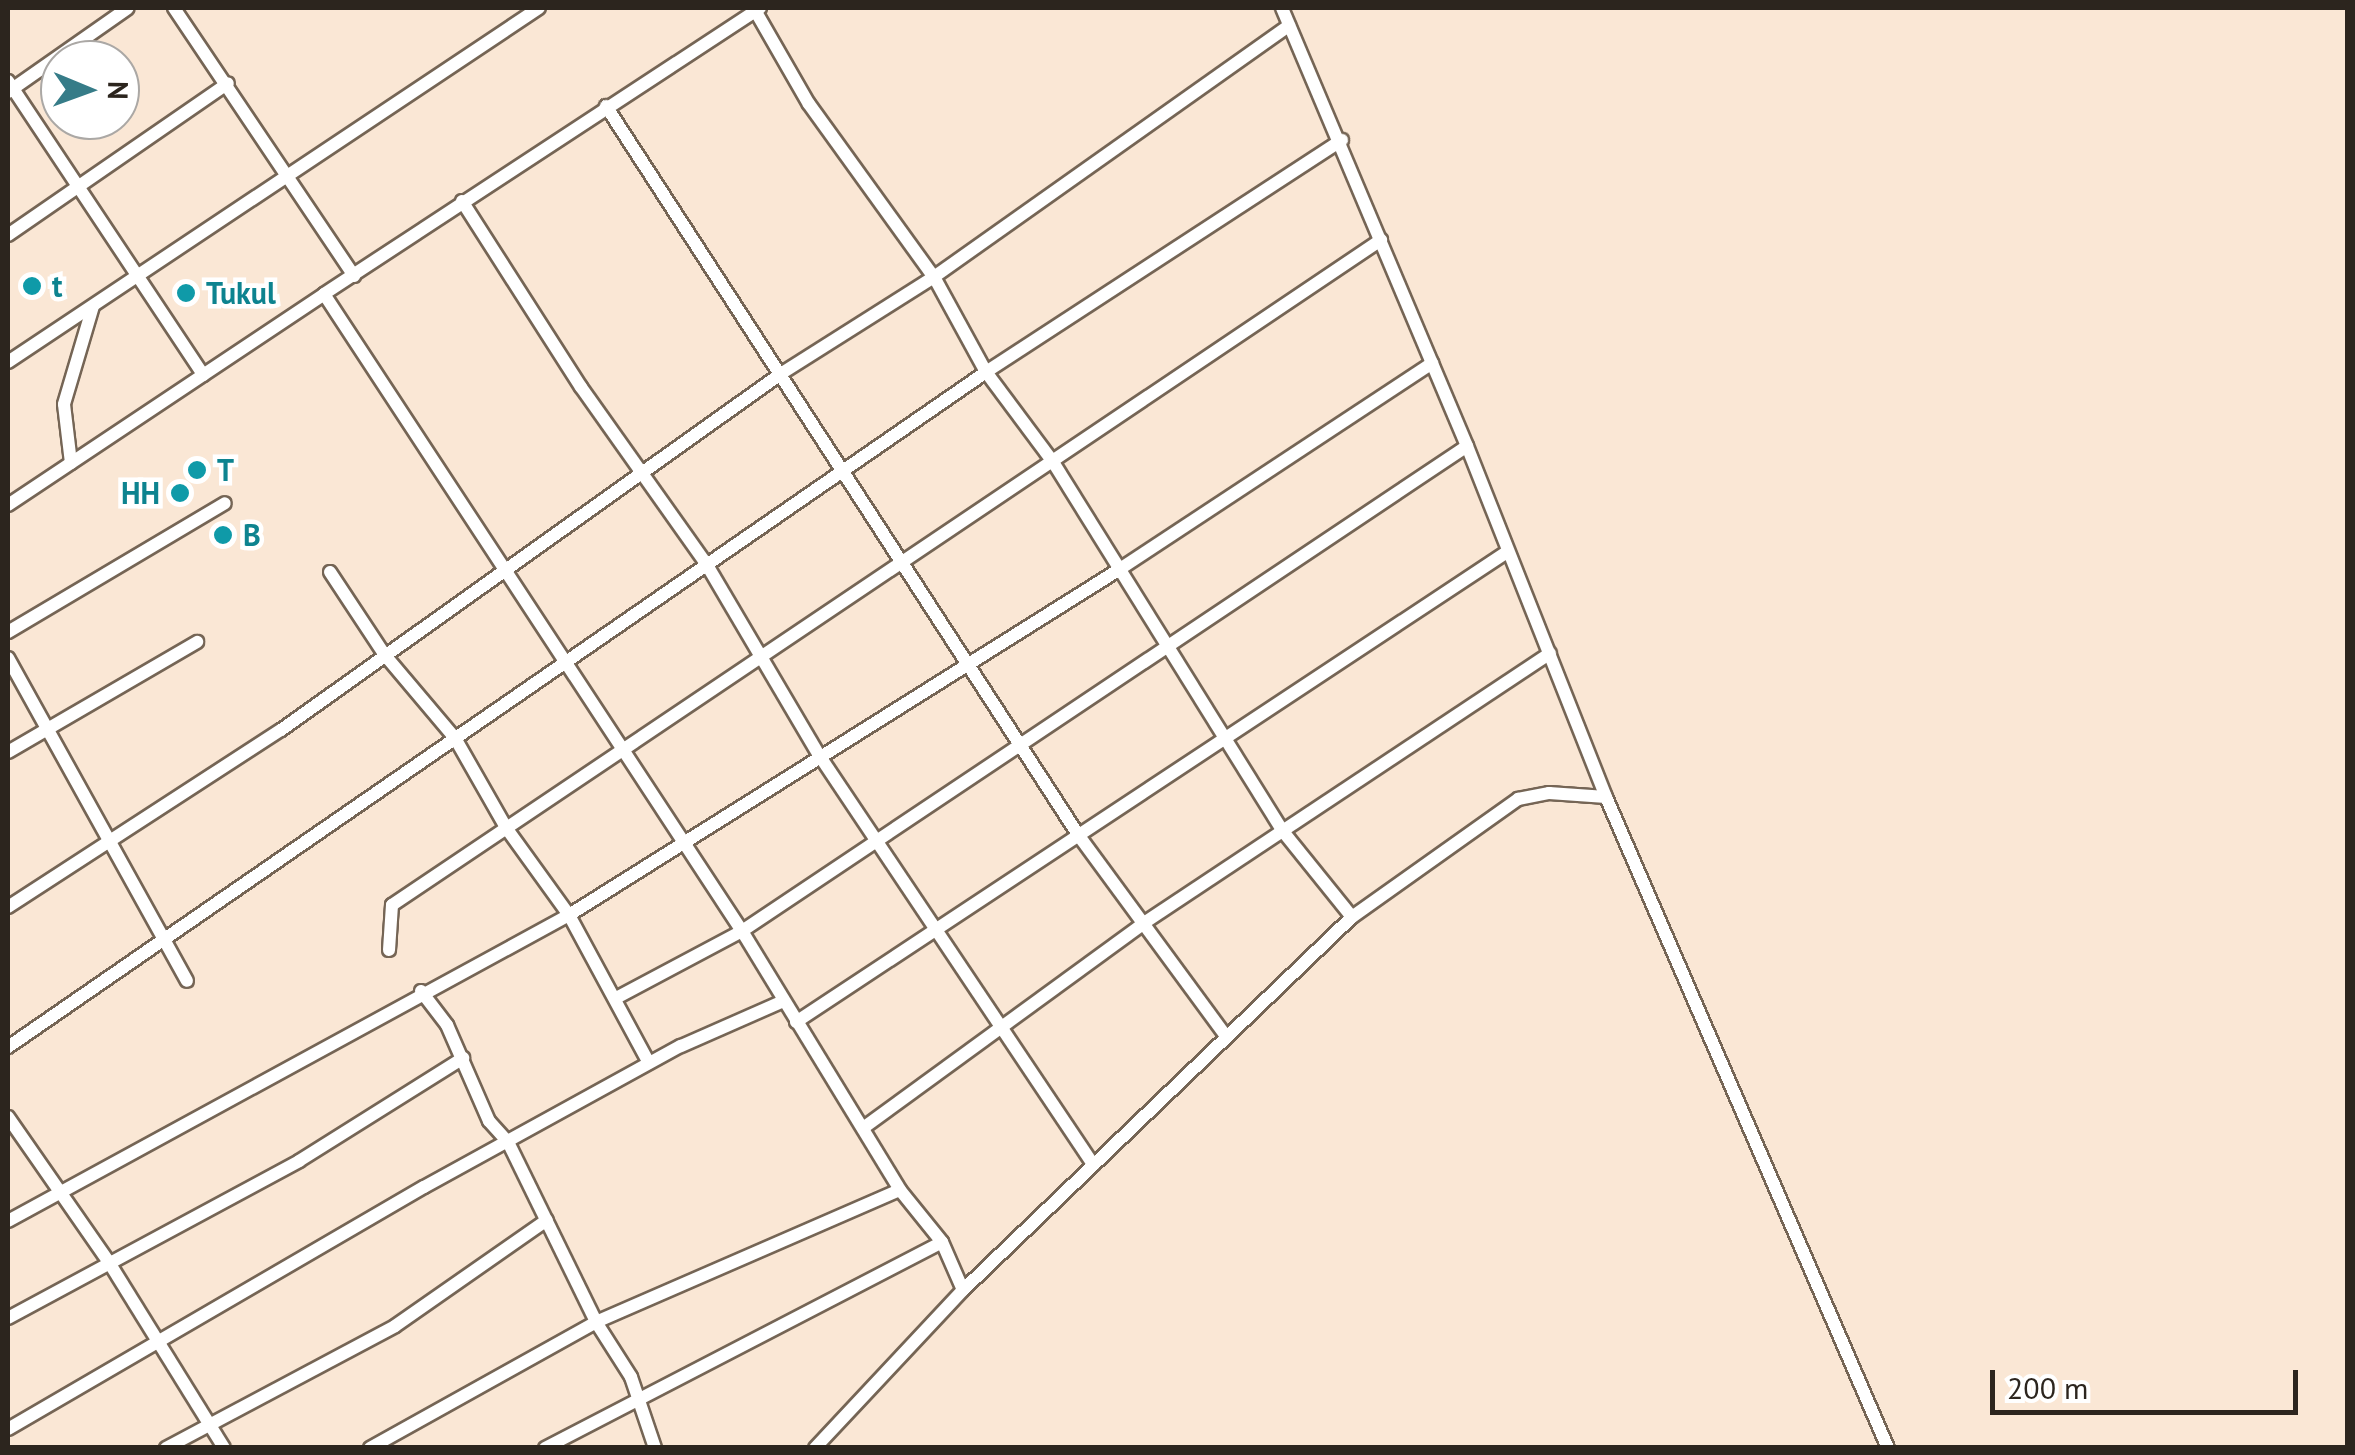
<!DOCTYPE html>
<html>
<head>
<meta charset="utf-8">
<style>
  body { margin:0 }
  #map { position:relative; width:2355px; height:1455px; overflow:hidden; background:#fae7d5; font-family:"PT Sans",sans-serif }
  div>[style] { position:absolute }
  .roads { filter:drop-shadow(2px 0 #756555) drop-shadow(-2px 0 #756555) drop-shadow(0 2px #756555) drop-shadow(0 -2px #756555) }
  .street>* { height:12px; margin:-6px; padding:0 6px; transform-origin:6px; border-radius:6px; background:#fff }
  .dots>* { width:28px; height:28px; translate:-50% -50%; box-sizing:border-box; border:5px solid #fff; border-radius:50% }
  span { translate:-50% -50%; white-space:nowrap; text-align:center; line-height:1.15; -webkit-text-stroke:9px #fff; paint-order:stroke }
  .culture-label { font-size:30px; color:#0d838f; font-weight:700 }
  .left { translate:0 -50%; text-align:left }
  .right { translate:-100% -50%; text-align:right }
  .frame { position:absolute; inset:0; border:10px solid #2c251e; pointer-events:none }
  .north { position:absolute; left:40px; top:40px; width:100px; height:100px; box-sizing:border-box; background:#fff; border:2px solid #aba8a5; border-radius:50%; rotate:91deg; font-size:28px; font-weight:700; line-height:40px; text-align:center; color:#2c251e }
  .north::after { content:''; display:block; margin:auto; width:35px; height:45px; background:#367c88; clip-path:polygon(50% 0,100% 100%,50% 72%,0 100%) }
  .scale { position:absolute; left:1990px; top:1370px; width:308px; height:45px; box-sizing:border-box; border:5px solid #2c251e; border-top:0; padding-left:12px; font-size:30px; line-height:35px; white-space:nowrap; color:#2c251e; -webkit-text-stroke:8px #fff; paint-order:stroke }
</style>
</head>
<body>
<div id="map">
  <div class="roads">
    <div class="street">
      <div style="left:174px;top:8px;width:323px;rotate:56.1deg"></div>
      <div style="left:760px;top:8px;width:521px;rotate:146.74deg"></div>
      <div style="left:324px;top:294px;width:762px;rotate:56.73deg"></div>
      <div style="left:742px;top:931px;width:303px;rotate:58.6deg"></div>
      <div style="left:900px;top:1190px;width:67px;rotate:51.1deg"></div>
      <div style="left:942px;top:1242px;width:52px;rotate:66.4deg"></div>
      <div style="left:1282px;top:8px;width:475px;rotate:67.1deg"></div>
      <div style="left:1467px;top:446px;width:378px;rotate:68.4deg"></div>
      <div style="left:1606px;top:797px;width:709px;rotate:66.58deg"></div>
      <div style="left:756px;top:12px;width:106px;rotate:60.1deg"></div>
      <div style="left:809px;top:104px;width:213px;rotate:54.2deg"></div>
      <div style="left:934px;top:277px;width:108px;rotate:61.3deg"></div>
      <div style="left:986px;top:372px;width:112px;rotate:53.3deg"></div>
      <div style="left:1053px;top:462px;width:432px;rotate:58.1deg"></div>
      <div style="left:1281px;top:829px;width:113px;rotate:51.1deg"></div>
      <div style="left:8px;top:81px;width:353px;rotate:56.4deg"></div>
      <div style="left:8px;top:92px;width:146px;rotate:-35deg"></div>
      <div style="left:606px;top:106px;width:870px;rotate:57.06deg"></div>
      <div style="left:1079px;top:836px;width:248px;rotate:53.7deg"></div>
      <div style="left:462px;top:201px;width:221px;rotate:57.4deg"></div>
      <div style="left:581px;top:387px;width:218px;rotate:54.7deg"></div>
      <div style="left:707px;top:565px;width:221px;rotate:59.5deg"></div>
      <div style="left:819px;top:755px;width:493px;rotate:56.2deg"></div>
      <div style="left:8px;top:235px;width:267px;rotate:-34.6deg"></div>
      <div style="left:8px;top:362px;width:638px;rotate:-33.69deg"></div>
      <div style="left:71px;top:463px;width:59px;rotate:-96.8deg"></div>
      <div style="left:64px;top:404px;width:102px;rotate:-73.5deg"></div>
      <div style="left:8px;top:505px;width:380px;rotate:-33.7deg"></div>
      <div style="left:330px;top:572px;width:98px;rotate:56.6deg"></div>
      <div style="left:384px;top:654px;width:110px;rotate:49.8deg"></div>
      <div style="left:455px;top:738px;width:105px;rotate:60.3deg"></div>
      <div style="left:507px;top:829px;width:106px;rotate:54.2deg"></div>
      <div style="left:569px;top:915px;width:168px;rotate:61.6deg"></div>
      <div style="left:8px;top:632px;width:252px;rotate:-30.7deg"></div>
      <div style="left:8px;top:658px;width:369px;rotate:61deg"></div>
      <div style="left:8px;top:752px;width:219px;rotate:-30.2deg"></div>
      <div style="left:8px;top:907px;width:325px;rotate:-33deg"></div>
      <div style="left:281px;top:730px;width:615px;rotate:-35.47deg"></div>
      <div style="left:782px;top:373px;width:180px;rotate:-32.3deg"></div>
      <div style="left:934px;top:277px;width:435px;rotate:-35.3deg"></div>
      <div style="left:389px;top:950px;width:45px;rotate:-86.2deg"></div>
      <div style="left:392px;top:905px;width:1192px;rotate:-33.92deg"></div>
      <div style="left:421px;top:991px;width:43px;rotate:52.6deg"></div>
      <div style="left:447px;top:1025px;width:105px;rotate:66.4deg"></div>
      <div style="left:489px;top:1121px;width:28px;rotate:48deg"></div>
      <div style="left:508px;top:1142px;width:200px;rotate:63.9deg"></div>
      <div style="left:596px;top:1322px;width:65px;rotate:57.5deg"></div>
      <div style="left:631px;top:1377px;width:75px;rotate:71.3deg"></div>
      <div style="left:618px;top:997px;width:140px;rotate:-28deg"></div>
      <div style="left:742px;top:931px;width:872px;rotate:-33.78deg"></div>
      <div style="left:796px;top:1022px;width:852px;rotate:-33.47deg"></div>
      <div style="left:8px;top:1047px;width:1188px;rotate:-34.61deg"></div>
      <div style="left:986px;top:372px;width:425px;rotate:-33.1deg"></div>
      <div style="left:8px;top:1117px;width:179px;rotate:55.2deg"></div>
      <div style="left:110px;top:1264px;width:216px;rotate:58.2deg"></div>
      <div style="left:863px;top:1128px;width:344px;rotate:-36.1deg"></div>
      <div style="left:1141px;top:925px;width:491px;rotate:-33.6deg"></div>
      <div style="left:8px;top:1221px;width:639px;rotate:-28.61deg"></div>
      <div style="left:569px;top:915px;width:651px;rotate:-32.13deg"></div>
      <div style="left:1120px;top:569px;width:374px;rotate:-33.4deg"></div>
      <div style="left:8px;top:1318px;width:331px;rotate:-28.3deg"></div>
      <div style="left:299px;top:1161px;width:194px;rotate:-32.1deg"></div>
      <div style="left:8px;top:1429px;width:481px;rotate:-30.2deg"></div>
      <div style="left:424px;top:1187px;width:293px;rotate:-28.8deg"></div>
      <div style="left:681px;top:1046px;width:109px;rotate:-23.7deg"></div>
      <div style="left:166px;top:1448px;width:259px;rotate:-28deg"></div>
      <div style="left:395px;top:1326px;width:185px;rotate:-34.9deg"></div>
      <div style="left:370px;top:1448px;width:259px;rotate:-29.1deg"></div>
      <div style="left:596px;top:1322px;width:331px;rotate:-23.5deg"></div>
      <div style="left:545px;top:1448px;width:447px;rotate:-27.4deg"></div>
      <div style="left:815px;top:1448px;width:216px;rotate:-46.9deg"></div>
      <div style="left:963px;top:1290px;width:539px;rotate:-43.8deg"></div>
      <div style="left:1352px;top:917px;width:204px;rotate:-35.4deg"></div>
      <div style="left:1518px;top:799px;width:32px;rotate:-11deg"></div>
      <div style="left:1549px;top:793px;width:57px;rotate:4deg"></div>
    </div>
  </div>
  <div class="dots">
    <div style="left:32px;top:286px;background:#0f9aa8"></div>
    <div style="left:186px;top:293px;background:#0f9aa8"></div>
    <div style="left:197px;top:470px;background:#0f9aa8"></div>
    <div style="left:180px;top:493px;background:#0f9aa8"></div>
    <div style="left:223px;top:535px;background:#0f9aa8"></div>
  </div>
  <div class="culture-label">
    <span class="left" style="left:52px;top:286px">t</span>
    <span class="left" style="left:206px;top:293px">Tukul</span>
    <span class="left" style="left:217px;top:470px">T</span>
    <span class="right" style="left:160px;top:493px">HH</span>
    <span class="left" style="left:243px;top:535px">B</span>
  </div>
  <div class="frame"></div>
  <div class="north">N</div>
  <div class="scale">200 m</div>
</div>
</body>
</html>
